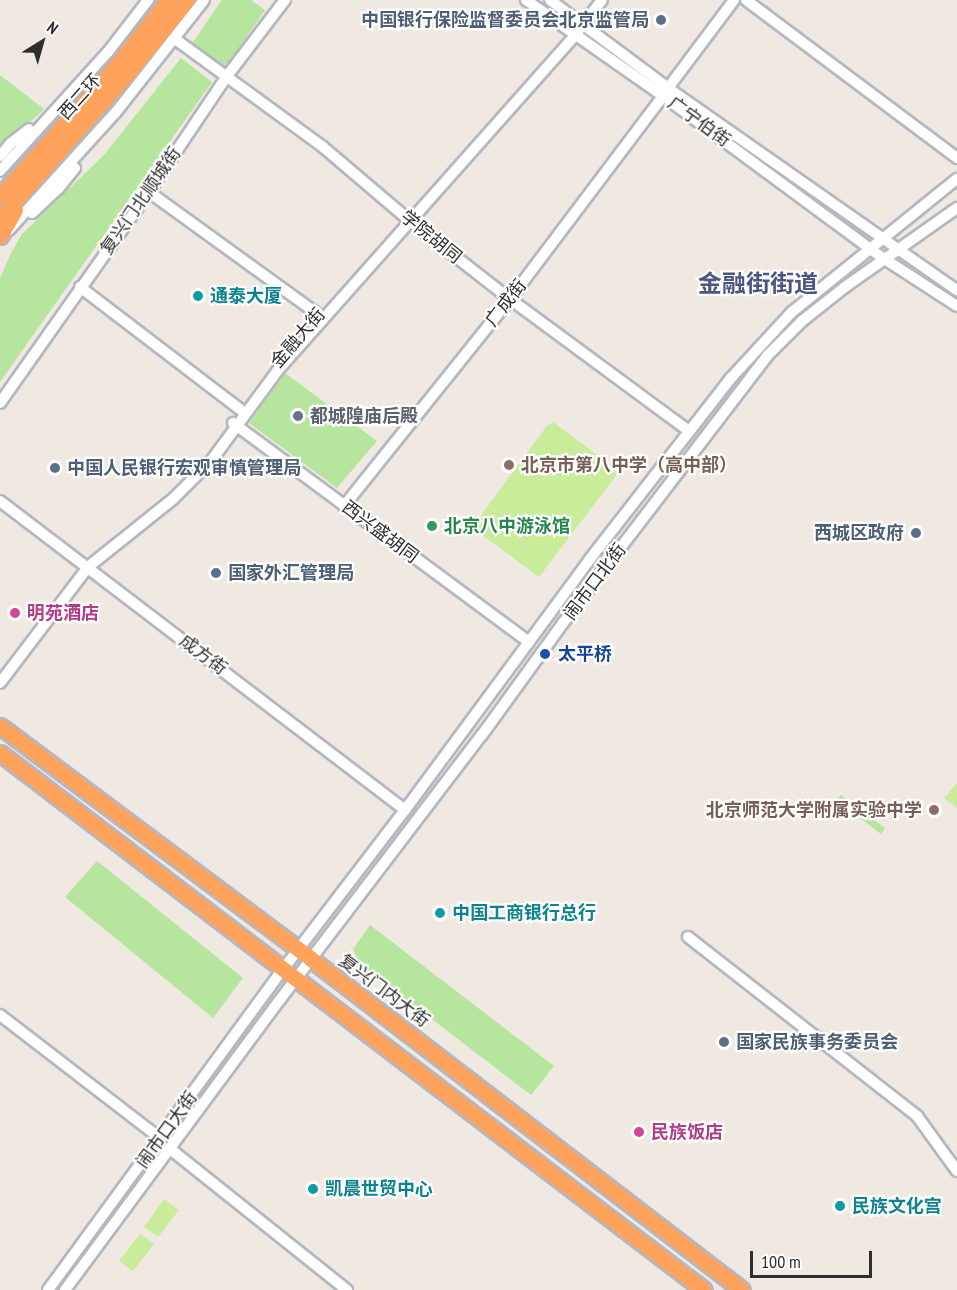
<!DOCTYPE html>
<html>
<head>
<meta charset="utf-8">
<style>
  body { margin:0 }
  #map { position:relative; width:957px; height:1290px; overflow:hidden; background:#efe9e1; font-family:"PT Sans Narrow","Noto Sans SC",sans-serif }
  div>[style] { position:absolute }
  .green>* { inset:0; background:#b6e59e }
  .pitch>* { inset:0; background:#c9ec9a }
  .roads { filter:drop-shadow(2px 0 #b4b7c1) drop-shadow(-2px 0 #b4b7c1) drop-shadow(0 2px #b4b7c1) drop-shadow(0 -2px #b4b7c1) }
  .secondary>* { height:10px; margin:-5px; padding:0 5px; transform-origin:5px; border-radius:5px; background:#fff }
  .highway>* { height:15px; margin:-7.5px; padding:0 7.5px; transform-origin:7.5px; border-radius:7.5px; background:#ffa35c }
  .dots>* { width:16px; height:16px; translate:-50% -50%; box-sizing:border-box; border:3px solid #fff; border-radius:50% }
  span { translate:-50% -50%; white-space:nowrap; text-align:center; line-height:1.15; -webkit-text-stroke:4.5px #fff; paint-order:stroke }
  .service-label { font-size:18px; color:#4e5e75; font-weight:700 }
  .right { translate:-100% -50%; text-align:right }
  .left { translate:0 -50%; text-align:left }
  .street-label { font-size:18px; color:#2e2e2e }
  .culture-label { font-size:18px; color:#0d838f; font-weight:700 }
  .worship-label { font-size:18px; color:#5b616d; font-weight:700 }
  .education-label { font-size:18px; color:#785e54; font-weight:700 }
  .leisure-label { font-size:18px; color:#27864d; font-weight:700 }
  .hotel-label { font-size:18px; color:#b23c85; font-weight:700 }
  .transit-label { font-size:18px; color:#164399; font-weight:700 }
  .district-label { font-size:24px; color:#4d5680; font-weight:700 }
  .north { position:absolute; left:12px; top:12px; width:60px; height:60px; -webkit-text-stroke:4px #fff; paint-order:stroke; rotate:37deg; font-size:16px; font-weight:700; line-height:24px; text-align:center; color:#2e2e2e }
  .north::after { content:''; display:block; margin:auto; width:21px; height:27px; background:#2e2e2e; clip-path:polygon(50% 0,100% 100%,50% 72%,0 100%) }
  .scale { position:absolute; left:750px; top:1251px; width:122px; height:27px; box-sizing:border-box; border:3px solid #2e2e2e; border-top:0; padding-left:8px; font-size:18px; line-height:21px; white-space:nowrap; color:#2e2e2e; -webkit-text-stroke:4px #fff; paint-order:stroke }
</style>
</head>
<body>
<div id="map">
  <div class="green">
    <div style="clip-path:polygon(222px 0,251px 0,265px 10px,225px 69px,191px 45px)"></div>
    <div style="clip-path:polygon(181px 58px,212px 82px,0 382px,0 278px,11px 253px,22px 234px,104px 155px)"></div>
    <div style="clip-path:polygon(0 75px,44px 109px,0 150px)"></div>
    <div style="clip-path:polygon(285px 373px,377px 441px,337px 488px,249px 423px)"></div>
    <div style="clip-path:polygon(841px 795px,885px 828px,881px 834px,837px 800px)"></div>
    <div style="clip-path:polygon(97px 861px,243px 978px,213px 1018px,65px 897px)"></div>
    <div style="clip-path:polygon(370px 925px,554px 1066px,531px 1095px,360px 964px,353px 949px)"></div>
  </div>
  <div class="pitch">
    <div style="clip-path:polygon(553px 422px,617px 470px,615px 477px,539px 577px,474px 529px,477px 521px,546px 427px)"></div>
    <div style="clip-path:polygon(957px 783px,957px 808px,944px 798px)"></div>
    <div style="clip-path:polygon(164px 1199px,179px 1210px,158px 1237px,144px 1227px)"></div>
    <div style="clip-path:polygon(140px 1234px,154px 1244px,133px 1271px,119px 1261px)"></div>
  </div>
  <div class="roads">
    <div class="secondary">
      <div style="left:526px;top:0;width:167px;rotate:35deg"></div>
      <div style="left:663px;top:96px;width:273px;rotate:36.4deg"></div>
      <div style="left:883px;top:258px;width:88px;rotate:33deg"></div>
      <div style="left:550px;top:0;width:147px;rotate:36.7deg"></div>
      <div style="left:668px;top:88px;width:353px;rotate:35deg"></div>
      <div style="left:746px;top:0;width:264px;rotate:36.8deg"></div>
      <div style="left:175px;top:39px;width:183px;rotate:36.1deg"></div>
      <div style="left:323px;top:147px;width:116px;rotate:40.4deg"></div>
      <div style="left:411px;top:222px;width:125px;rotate:37.9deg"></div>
      <div style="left:510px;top:299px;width:222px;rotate:36.4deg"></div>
      <div style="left:668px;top:88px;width:110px;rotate:-53.1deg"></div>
      <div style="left:0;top:156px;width:16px;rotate:-50deg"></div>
      <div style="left:10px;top:144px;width:24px;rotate:-38deg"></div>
      <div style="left:0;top:171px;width:161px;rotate:-47.8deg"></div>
      <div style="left:108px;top:52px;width:66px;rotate:-52.4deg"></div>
      <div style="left:149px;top:192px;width:215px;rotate:35.9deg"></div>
      <div style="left:32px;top:213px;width:35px;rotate:-43deg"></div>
      <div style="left:58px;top:189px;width:27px;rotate:-51deg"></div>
      <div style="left:9px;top:230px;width:159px;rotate:-47.8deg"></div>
      <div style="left:116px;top:112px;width:142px;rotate:-51.8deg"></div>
      <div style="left:80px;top:287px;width:203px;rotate:37.4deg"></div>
      <div style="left:0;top:403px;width:258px;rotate:-54.8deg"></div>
      <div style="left:149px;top:192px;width:140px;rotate:-56.1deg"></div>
      <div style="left:227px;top:76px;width:96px;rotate:-52.7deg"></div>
      <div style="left:233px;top:423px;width:368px;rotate:36.5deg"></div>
      <div style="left:0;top:501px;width:509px;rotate:37.34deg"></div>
      <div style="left:344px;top:506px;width:265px;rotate:-51.3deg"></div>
      <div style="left:510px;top:299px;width:254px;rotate:-53deg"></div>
      <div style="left:0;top:683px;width:146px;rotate:-52.8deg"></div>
      <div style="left:88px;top:567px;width:110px;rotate:-38.7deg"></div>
      <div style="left:174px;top:498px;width:52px;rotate:-45deg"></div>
      <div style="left:211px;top:461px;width:113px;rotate:-53.6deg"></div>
      <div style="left:278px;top:370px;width:448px;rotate:-48.4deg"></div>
      <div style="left:575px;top:35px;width:44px;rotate:-52.4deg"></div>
      <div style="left:688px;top:937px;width:291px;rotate:38deg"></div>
      <div style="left:917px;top:1116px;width:68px;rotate:54deg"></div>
      <div style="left:0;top:1015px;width:203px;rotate:37.6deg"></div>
      <div style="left:169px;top:1148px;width:228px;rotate:38.6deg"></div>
      <div style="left:48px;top:1290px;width:399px;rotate:-53.8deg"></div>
      <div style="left:284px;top:968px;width:199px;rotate:-52.6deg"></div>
      <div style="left:405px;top:810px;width:312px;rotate:-53.6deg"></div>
      <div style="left:590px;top:559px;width:229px;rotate:-52.1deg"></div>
      <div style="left:731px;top:378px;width:90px;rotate:-47.3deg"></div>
      <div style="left:792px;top:312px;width:212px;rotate:-38.9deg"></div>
      <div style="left:65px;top:1290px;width:360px;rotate:-53.5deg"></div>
      <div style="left:279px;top:1001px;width:335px;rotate:-52.7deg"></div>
      <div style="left:482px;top:735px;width:138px;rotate:-54.1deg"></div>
      <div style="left:563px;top:623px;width:336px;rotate:-52.6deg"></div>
      <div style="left:767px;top:356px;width:49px;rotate:-45deg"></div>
      <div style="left:802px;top:321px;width:55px;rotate:-38.3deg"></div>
      <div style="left:845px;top:287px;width:137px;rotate:-35.2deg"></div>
    </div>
    <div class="highway">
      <div style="left:0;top:196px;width:173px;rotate:-48.3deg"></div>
      <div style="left:115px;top:67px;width:85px;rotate:-51.7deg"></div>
      <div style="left:0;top:218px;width:193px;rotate:-48.6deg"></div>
      <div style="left:128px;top:73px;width:94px;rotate:-51.1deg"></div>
      <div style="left:0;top:236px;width:30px;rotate:-60deg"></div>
      <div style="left:0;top:726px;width:389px;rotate:36.8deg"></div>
      <div style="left:311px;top:959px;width:543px;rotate:37.52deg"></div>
      <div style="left:0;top:753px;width:885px;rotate:37.34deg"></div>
    </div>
  </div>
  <div class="dots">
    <div style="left:661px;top:20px;background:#5c6f8a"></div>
    <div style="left:198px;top:296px;background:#0f9aa8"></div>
    <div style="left:298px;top:416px;background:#6b7280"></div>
    <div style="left:509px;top:465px;background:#8d6e63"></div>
    <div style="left:55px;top:468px;background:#5c6f8a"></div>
    <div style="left:432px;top:526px;background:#2e9e5b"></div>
    <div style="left:916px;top:533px;background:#5c6f8a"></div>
    <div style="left:216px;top:573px;background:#5c6f8a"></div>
    <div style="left:15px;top:613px;background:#d1479c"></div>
    <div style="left:545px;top:654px;background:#1a4fb4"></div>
    <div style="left:934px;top:810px;background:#8d6e63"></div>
    <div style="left:440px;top:913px;background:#0f9aa8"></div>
    <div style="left:724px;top:1042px;background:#5c6f8a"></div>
    <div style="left:639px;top:1132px;background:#d1479c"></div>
    <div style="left:313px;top:1189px;background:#0f9aa8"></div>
    <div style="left:840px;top:1206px;background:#0f9aa8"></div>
  </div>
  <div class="service-label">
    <span class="right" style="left:649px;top:20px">中国银行保险监督委员会北京监管局</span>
    <span class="left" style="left:67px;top:468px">中国人民银行宏观审慎管理局</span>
    <span class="right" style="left:904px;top:533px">西城区政府</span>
    <span class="left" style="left:228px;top:573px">国家外汇管理局</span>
    <span class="left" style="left:736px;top:1042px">国家民族事务委员会</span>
  </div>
  <div class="street-label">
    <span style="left:80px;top:97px;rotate:-48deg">西二环</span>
    <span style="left:699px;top:122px;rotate:36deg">广宁伯街</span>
    <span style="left:141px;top:201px;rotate:-55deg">复兴门北顺城街</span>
    <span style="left:431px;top:237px;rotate:39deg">学院胡同</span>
    <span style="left:506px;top:303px;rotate:-52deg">广成街</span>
    <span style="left:298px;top:338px;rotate:-49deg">金融大街</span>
    <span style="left:380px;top:532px;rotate:37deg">西兴盛胡同</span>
    <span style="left:595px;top:582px;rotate:-53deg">闹市口北街</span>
    <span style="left:203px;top:655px;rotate:37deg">成方街</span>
    <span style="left:384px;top:991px;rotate:37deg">复兴门内大街</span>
    <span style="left:167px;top:1130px;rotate:-54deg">闹市口大街</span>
  </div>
  <div class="culture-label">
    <span class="left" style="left:210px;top:296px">通泰大厦</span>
    <span class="left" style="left:452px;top:913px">中国工商银行总行</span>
    <span class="left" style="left:325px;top:1189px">凯晨世贸中心</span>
    <span class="left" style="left:852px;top:1206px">民族文化宫</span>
  </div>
  <div class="worship-label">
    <span class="left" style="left:310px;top:416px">都城隍庙后殿</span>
  </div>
  <div class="education-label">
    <span class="left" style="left:521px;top:465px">北京市第八中学（高中部）</span>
    <span class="right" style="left:922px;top:810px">北京师范大学附属实验中学</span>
  </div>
  <div class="leisure-label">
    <span class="left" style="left:444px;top:526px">北京八中游泳馆</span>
  </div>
  <div class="hotel-label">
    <span class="left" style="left:27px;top:613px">明苑酒店</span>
    <span class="left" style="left:651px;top:1132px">民族饭店</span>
  </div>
  <div class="transit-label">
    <span class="left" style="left:558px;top:654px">太平桥</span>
  </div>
  <div class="district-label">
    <span style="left:758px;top:284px">金融街街道</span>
  </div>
  <div class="north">N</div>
  <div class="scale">100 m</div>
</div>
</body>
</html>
